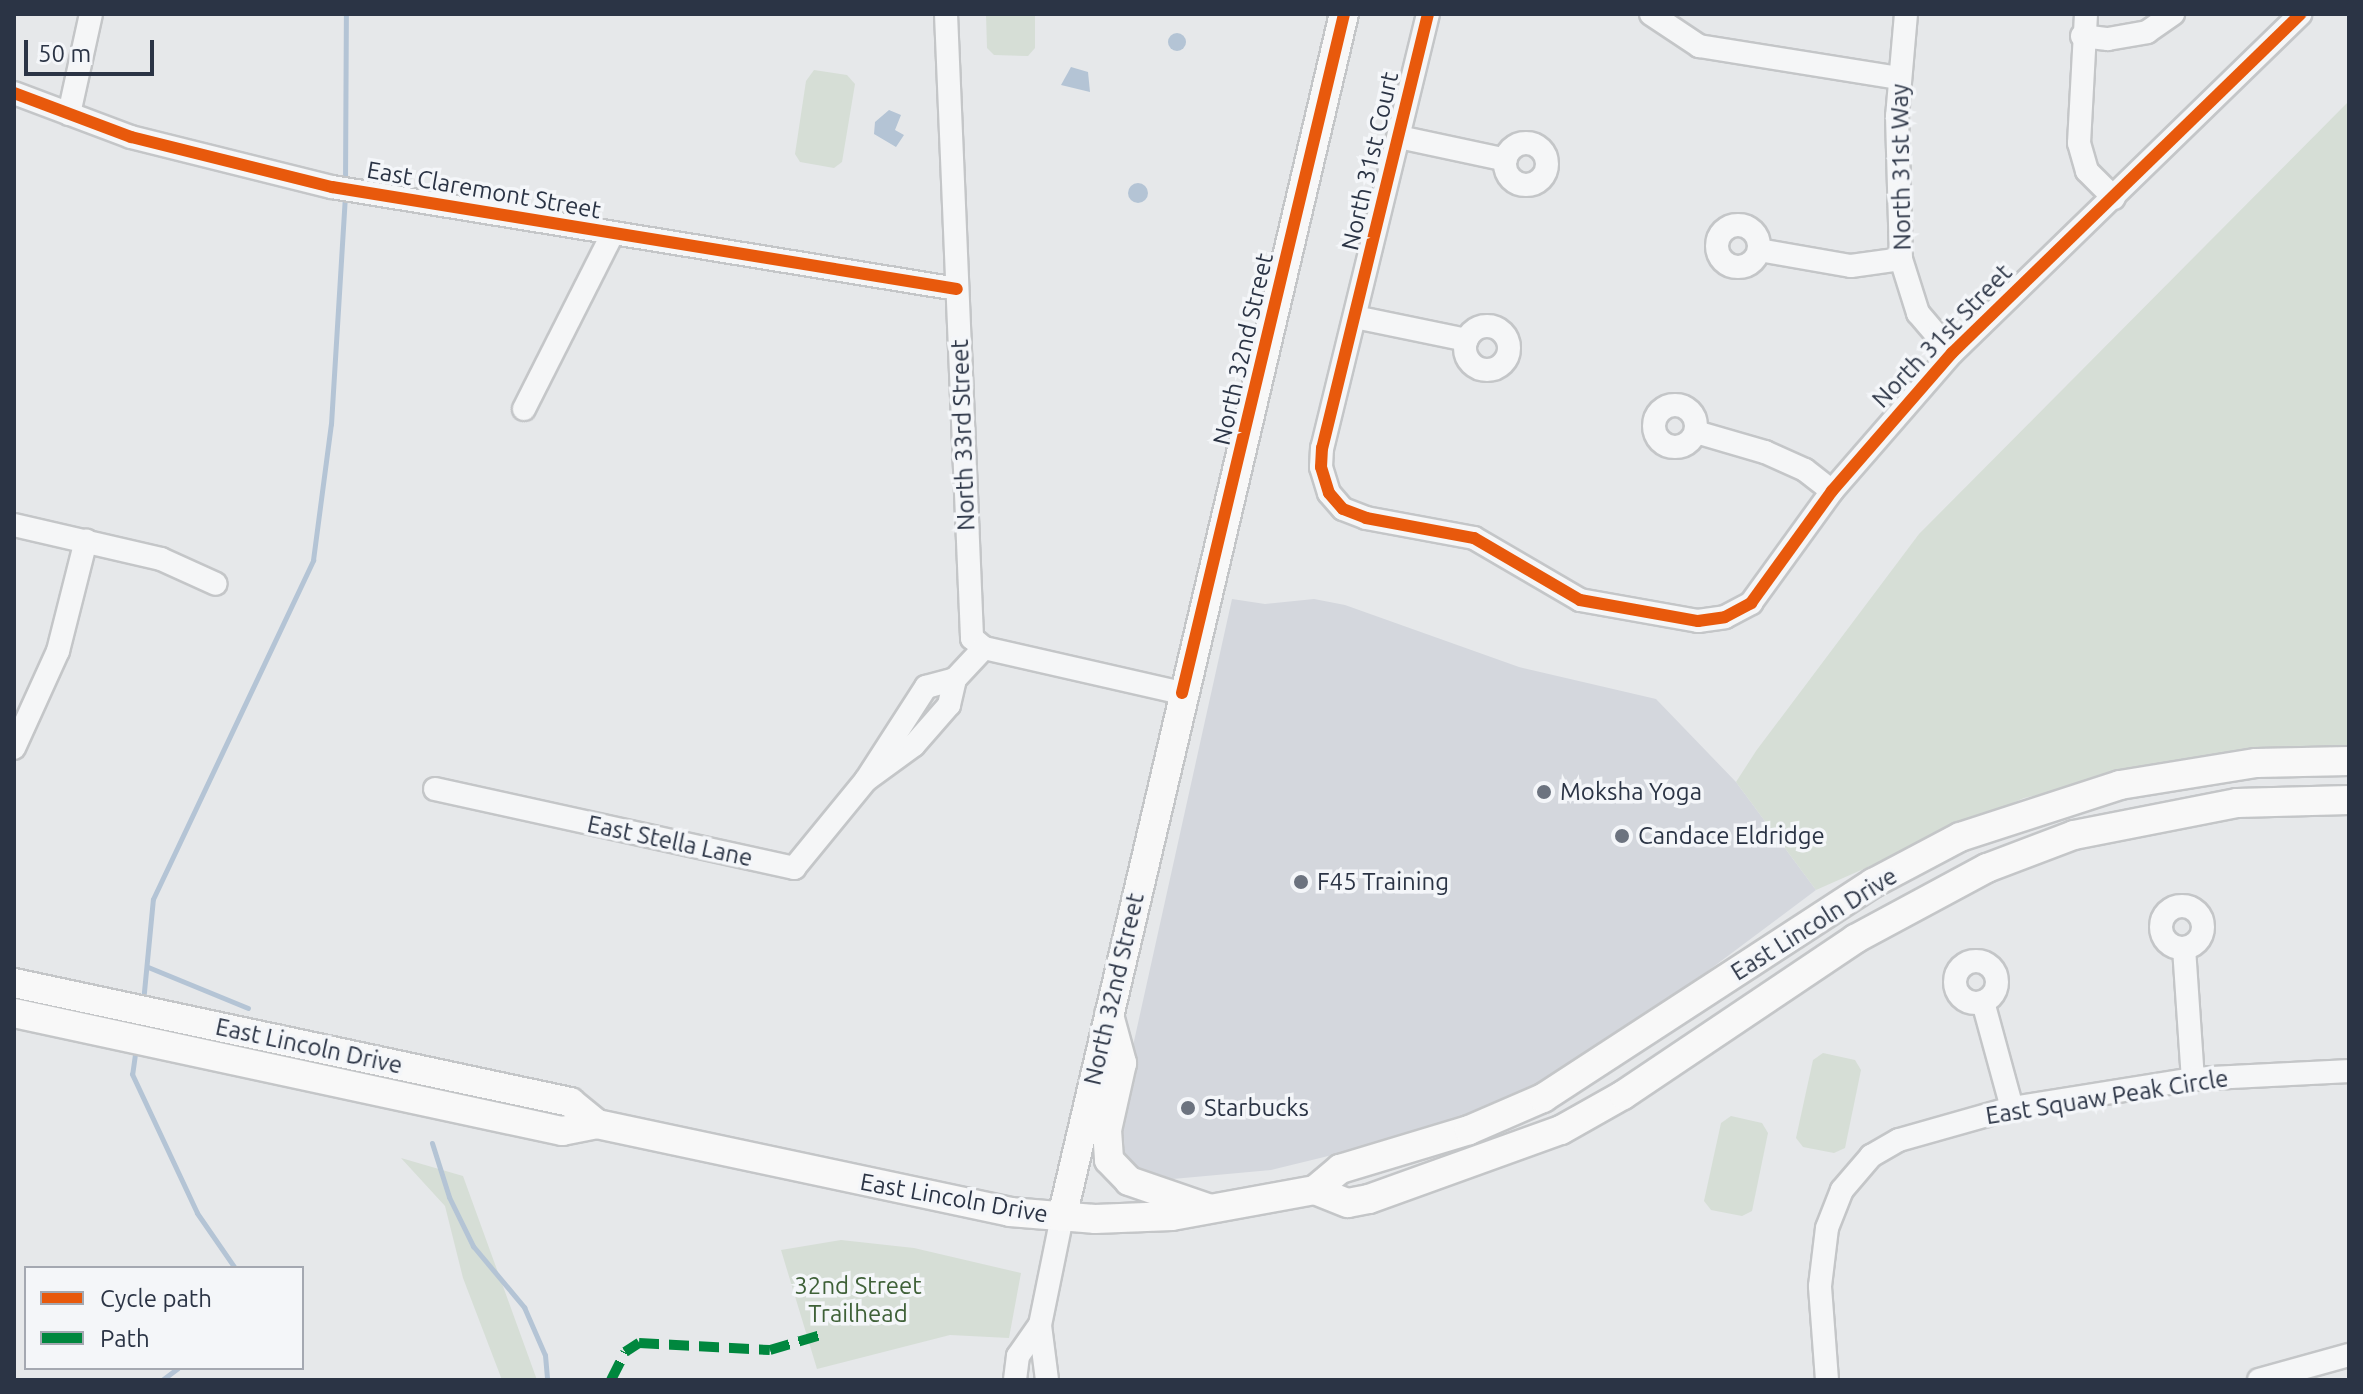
<!DOCTYPE html>
<html>
<head>
<meta charset="utf-8">
<style>
  body { margin:0 }
  #map { position:relative; width:2363px; height:1394px; overflow:hidden; background:#e6e8ea; font-family:Ubuntu,sans-serif }
  div>[style] { position:absolute }
  .built>* { inset:0; background:#d4d7dd }
  .green>* { inset:0; background:#d6ded6 }
  .water>* { inset:0; background:#b4c4d5 }
  .round { border-radius:50% }
  .stream>* { height:5px; margin:-2.5px; padding:0 2.5px; transform-origin:2.5px; border-radius:2.5px; background:#b4c4d5 }
  .roads { filter:drop-shadow(2px 0 #c4c6c8) drop-shadow(-2px 0 #c4c6c8) drop-shadow(0 2px #c4c6c8) drop-shadow(0 -2px #c4c6c8) }
  .minor>* { height:22px; margin:-11px; padding:0 11px; transform-origin:11px; border-radius:11px; background:#f5f6f7 }
  .minor>.ring { margin:-11px; padding:0; box-sizing:content-box; background:none; border:22px solid #f5f6f7; border-radius:50% }
  .major>* { height:28px; margin:-14px; padding:0 14px; transform-origin:14px; border-radius:14px; background:#f8f8f8 }
  .quiet>* { height:10px; margin-top:-5px; transform-origin:0; background:repeating-linear-gradient(90deg,#00873e 0 20px,transparent 0 30px) }
  .cycleway>* { height:12px; margin:-6px; padding:0 6px; transform-origin:6px; border-radius:6px; background:#e8590c }
  .dots>* { width:22px; height:22px; translate:-50% -50%; box-sizing:border-box; border:4px solid #f4f6f9; border-radius:50% }
  span { translate:-50% -50%; white-space:nowrap; text-align:center; line-height:1.15; -webkit-text-stroke:7px #f4f6f9; paint-order:stroke }
  .street-label { font-size:24px; color:#2b3445 }
  .poi-label { font-size:24px; color:#2b3445 }
  .left { translate:0 -50%; text-align:left }
  .park-label { font-size:24px; color:#3f6138 }
  .frame { position:absolute; inset:0; border:16px solid #2b3445; pointer-events:none }
  .legend { position:absolute; left:24px; top:1266px; width:280px; height:104px; box-sizing:border-box; background:#f4f6f9; border:2px solid #a4a8b1; margin:0; padding:10px 14px; list-style:none; font-size:24px; color:#2b3445 }
  .legend li { display:flex; align-items:center; gap:16px; height:40px }
  .legend b { width:40px; border:2px solid #a4a8b1 }
  .scale { position:absolute; left:24px; top:40px; width:130px; height:36px; box-sizing:border-box; border:4px solid #2b3445; border-top:0; padding-left:10px; font-size:24px; line-height:28px; white-space:nowrap; color:#2b3445; -webkit-text-stroke:6px #f4f6f9; paint-order:stroke }
</style>
</head>
<body>
<div id="map">
  <div class="built">
    <div style="clip-path:polygon(1232px 599px,1265px 604px,1314px 599px,1345px 605px,1519px 667px,1656px 699px,1736px 782px,1816px 890px,1622px 1035px,1557px 1074px,1473px 1112px,1406px 1137px,1271px 1170px,1151px 1181px,1127px 1172px,1113px 1136px)"></div>
  </div>
  <div class="green">
    <div style="clip-path:polygon(986px 14px,1035px 14px,1035px 48px,1028px 56px,994px 55px,987px 48px)"></div>
    <div style="clip-path:polygon(814px 70px,847px 75px,855px 84px,842px 162px,834px 168px,800px 162px,795px 154px,806px 81px)"></div>
    <div style="clip-path:polygon(2349px 101px,2349px 747px,2225px 753px,2024px 798px,1816px 890px,1736px 782px,1756px 751px,1919px 534px)"></div>
    <div style="clip-path:polygon(1823px 1053px,1855px 1060px,1861px 1070px,1845px 1148px,1834px 1153px,1803px 1147px,1796px 1138px,1813px 1060px)"></div>
    <div style="clip-path:polygon(1731px 1116px,1762px 1123px,1768px 1133px,1752px 1211px,1742px 1216px,1711px 1210px,1704px 1201px,1721px 1123px)"></div>
    <div style="clip-path:polygon(401px 1158px,463px 1176px,537px 1380px,502px 1380px,463px 1278px,445px 1206px)"></div>
    <div style="clip-path:polygon(841px 1240px,914px 1248px,1021px 1273px,1009px 1338px,950px 1335px,817px 1369px,781px 1250px)"></div>
  </div>
  <div class="water">
    <div class="round" style="left:1168px;top:33px;width:18px;height:18px"></div>
    <div style="clip-path:polygon(1071px 67px,1088px 72px,1090px 92px,1061px 85px)"></div>
    <div style="clip-path:polygon(889px 110px,901px 115px,895px 130px,904px 135px,896px 147px,874px 134px,875px 122px)"></div>
    <div class="round" style="left:1128px;top:183px;width:20px;height:20px"></div>
  </div>
  <div class="stream">
    <div style="left:345px;top:184px;width:170px;rotate:-89.7deg"></div>
    <div style="left:148px;top:967px;width:108px;rotate:22.3deg"></div>
    <div style="left:143px;top:1002px;width:103px;rotate:-84.5deg"></div>
    <div style="left:153px;top:899px;width:375px;rotate:-64.7deg"></div>
    <div style="left:313px;top:560px;width:137px;rotate:-82.5deg"></div>
    <div style="left:331px;top:424px;width:230px;rotate:-86.5deg"></div>
    <div style="left:136px;top:1047px;width:27px;rotate:98deg"></div>
    <div style="left:132px;top:1074px;width:153px;rotate:64.9deg"></div>
    <div style="left:197px;top:1213px;width:67px;rotate:55.4deg"></div>
    <div style="left:432px;top:1143px;width:57px;rotate:72.5deg"></div>
    <div style="left:449px;top:1197px;width:55px;rotate:63.9deg"></div>
    <div style="left:473px;top:1246px;width:80px;rotate:50.1deg"></div>
    <div style="left:524px;top:1307px;width:52px;rotate:66.4deg"></div>
    <div style="left:545px;top:1355px;width:25px;rotate:85deg"></div>
    <div style="left:162px;top:1380px;width:20px;rotate:-37deg"></div>
  </div>
  <div class="roads">
    <div class="minor">
      <div style="left:946px;top:14px;width:625px;rotate:87.61deg"></div>
      <div style="left:972px;top:638px;width:16px;rotate:40deg"></div>
      <div style="left:984px;top:648px;width:203px;rotate:12.8deg"></div>
      <div style="left:1428px;top:14px;width:447px;rotate:103.7deg"></div>
      <div style="left:1322px;top:448px;width:19px;rotate:93deg"></div>
      <div style="left:1321px;top:467px;width:27px;rotate:73deg"></div>
      <div style="left:1329px;top:493px;width:21px;rotate:49deg"></div>
      <div style="left:1343px;top:509px;width:25px;rotate:21deg"></div>
      <div style="left:1366px;top:518px;width:110px;rotate:10.5deg"></div>
      <div style="left:1474px;top:538px;width:123px;rotate:30.3deg"></div>
      <div style="left:1580px;top:600px;width:120px;rotate:10.1deg"></div>
      <div style="left:1698px;top:621px;width:27px;rotate:-8deg"></div>
      <div style="left:1725px;top:617px;width:30px;rotate:-28deg"></div>
      <div style="left:1751px;top:603px;width:138px;rotate:-54.1deg"></div>
      <div style="left:1832px;top:491px;width:183px;rotate:-49deg"></div>
      <div style="left:1952px;top:353px;width:486px;rotate:-44.2deg"></div>
      <div style="left:1651px;top:14px;width:58px;rotate:33.7deg"></div>
      <div style="left:1699px;top:46px;width:203px;rotate:9.1deg"></div>
      <div style="left:1906px;top:14px;width:102px;rotate:95deg"></div>
      <div style="left:1897px;top:116px;width:143px;rotate:88.4deg"></div>
      <div style="left:1901px;top:259px;width:57px;rotate:72.5deg"></div>
      <div style="left:1918px;top:313px;width:52px;rotate:49.6deg"></div>
      <div style="left:2086px;top:14px;width:129px;rotate:93.1deg"></div>
      <div style="left:2079px;top:143px;width:29px;rotate:74deg"></div>
      <div style="left:2087px;top:171px;width:38px;rotate:45deg"></div>
      <div style="left:2082px;top:36px;width:26px;rotate:7deg"></div>
      <div style="left:2108px;top:39px;width:40px;rotate:-10deg"></div>
      <div style="left:2147px;top:32px;width:32px;rotate:-35deg"></div>
      <div style="left:14px;top:93px;width:125px;rotate:20.6deg"></div>
      <div style="left:131px;top:137px;width:207px;rotate:14deg"></div>
      <div style="left:332px;top:187px;width:633px;rotate:9.27deg"></div>
      <div style="left:69px;top:114px;width:102px;rotate:-77.6deg"></div>
      <div style="left:1399px;top:137px;width:109px;rotate:12.1deg"></div>
      <div class="ring" style="left:1505px;top:143px;width:20px;height:20px"></div>
      <div class="ring" style="left:1717px;top:225px;width:20px;height:20px"></div>
      <div style="left:1759px;top:250px;width:93px;rotate:9.9deg"></div>
      <div style="left:1851px;top:266px;width:50px;rotate:-8deg"></div>
      <div style="left:1355px;top:317px;width:114px;rotate:11.6deg"></div>
      <div class="ring" style="left:1465px;top:326px;width:22px;height:22px"></div>
      <div class="ring" style="left:1654px;top:405px;width:20px;height:20px"></div>
      <div style="left:524px;top:409px;width:195px;rotate:-63.2deg"></div>
      <div style="left:1696px;top:432px;width:72px;rotate:16.2deg"></div>
      <div style="left:1765px;top:452px;width:44px;rotate:24.2deg"></div>
      <div style="left:1805px;top:470px;width:34px;rotate:38deg"></div>
      <div style="left:14px;top:525px;width:151px;rotate:13deg"></div>
      <div style="left:161px;top:559px;width:60px;rotate:24.4deg"></div>
      <div style="left:14px;top:748px;width:107px;rotate:-65.6deg"></div>
      <div style="left:58px;top:651px;width:114px;rotate:-75.8deg"></div>
      <div style="left:866px;top:780px;width:59px;rotate:-36.1deg"></div>
      <div style="left:914px;top:745px;width:53px;rotate:-48.8deg"></div>
      <div style="left:949px;top:705px;width:27px;rotate:-77deg"></div>
      <div style="left:955px;top:679px;width:42px;rotate:-46.9deg"></div>
      <div style="left:435px;top:789px;width:368px;rotate:12.4deg"></div>
      <div style="left:794px;top:868px;width:114px;rotate:-50.7deg"></div>
      <div style="left:866px;top:780px;width:111px;rotate:-57.2deg"></div>
      <div style="left:926px;top:687px;width:30px;rotate:-15deg"></div>
      <div class="ring" style="left:2161px;top:906px;width:20px;height:20px"></div>
      <div style="left:2184px;top:948px;width:131px;rotate:86.1deg"></div>
      <div class="ring" style="left:1955px;top:961px;width:20px;height:20px"></div>
      <div style="left:1983px;top:1002px;width:110px;rotate:74.7deg"></div>
      <div style="left:1015px;top:1380px;width:24px;rotate:-83deg"></div>
      <div style="left:1018px;top:1356px;width:38px;rotate:-55deg"></div>
      <div style="left:1047px;top:1380px;width:55px;rotate:-97.3deg"></div>
      <div style="left:1040px;top:1325px;width:110px;rotate:-78.5deg"></div>
      <div style="left:1827px;top:1380px;width:94px;rotate:-94.3deg"></div>
      <div style="left:1820px;top:1286px;width:58px;rotate:-83.1deg"></div>
      <div style="left:1827px;top:1228px;width:41px;rotate:-68.5deg"></div>
      <div style="left:1842px;top:1190px;width:45px;rotate:-49.5deg"></div>
      <div style="left:1871px;top:1156px;width:32px;rotate:-30deg"></div>
      <div style="left:1899px;top:1140px;width:117px;rotate:-15.8deg"></div>
      <div style="left:2012px;top:1108px;width:183px;rotate:-9.1deg"></div>
      <div style="left:2193px;top:1079px;width:156px;rotate:-2.9deg"></div>
      <div style="left:2259px;top:1380px;width:93px;rotate:-15.5deg"></div>
    </div>
    <div class="major">
      <div style="left:14px;top:983px;width:569px;rotate:12.08deg"></div>
      <div style="left:570px;top:1102px;width:35px;rotate:39deg"></div>
      <div style="left:14px;top:1013px;width:561px;rotate:12.15deg"></div>
      <div style="left:562px;top:1131px;width:36px;rotate:-11deg"></div>
      <div style="left:597px;top:1124px;width:422px;rotate:12deg"></div>
      <div style="left:1010px;top:1212px;width:85px;rotate:4.7deg"></div>
      <div style="left:1095px;top:1219px;width:77px;rotate:-2.2deg"></div>
      <div style="left:1172px;top:1216px;width:145px;rotate:-10.3deg"></div>
      <div style="left:1315px;top:1190px;width:33px;rotate:-40deg"></div>
      <div style="left:1340px;top:1169px;width:135px;rotate:-16.8deg"></div>
      <div style="left:1469px;top:1130px;width:81px;rotate:-23.4deg"></div>
      <div style="left:1543px;top:1098px;width:394px;rotate:-33.1deg"></div>
      <div style="left:1873px;top:883px;width:98px;rotate:-27.9deg"></div>
      <div style="left:1960px;top:837px;width:168px;rotate:-18deg"></div>
      <div style="left:2120px;top:785px;width:138px;rotate:-9.2deg"></div>
      <div style="left:2256px;top:763px;width:93px;rotate:-1.2deg"></div>
      <div style="left:1109px;top:1015px;width:50px;rotate:74.8deg"></div>
      <div style="left:1122px;top:1063px;width:69px;rotate:102.6deg"></div>
      <div style="left:1107px;top:1130px;width:30px;rotate:86deg"></div>
      <div style="left:1109px;top:1160px;width:29px;rotate:46deg"></div>
      <div style="left:1129px;top:1181px;width:83px;rotate:18.9deg"></div>
      <div style="left:1315px;top:1190px;width:35px;rotate:22deg"></div>
      <div style="left:1348px;top:1203px;width:21px;rotate:-11deg"></div>
      <div style="left:1369px;top:1199px;width:204px;rotate:-19.8deg"></div>
      <div style="left:1561px;top:1130px;width:71px;rotate:-29.4deg"></div>
      <div style="left:1623px;top:1095px;width:280px;rotate:-33.9deg"></div>
      <div style="left:1855px;top:939px;width:150px;rotate:-28.3deg"></div>
      <div style="left:1987px;top:868px;width:93px;rotate:-20.8deg"></div>
      <div style="left:2074px;top:835px;width:166px;rotate:-11.1deg"></div>
      <div style="left:2237px;top:803px;width:112px;rotate:-1.5deg"></div>
      <div style="left:1062px;top:1217px;width:1236px;rotate:-76.81deg"></div>
    </div>
  </div>
  <div class="quiet">
    <div style="left:611px;top:1380px;width:31px;rotate:-63deg"></div>
    <div style="left:625px;top:1352px;width:17px;rotate:-33deg"></div>
    <div style="left:639px;top:1343px;width:131px;rotate:3.1deg"></div>
    <div style="left:770px;top:1350px;width:53px;rotate:-16.4deg"></div>
  </div>
  <div class="cycleway">
    <div style="left:1428px;top:14px;width:447px;rotate:103.7deg"></div>
    <div style="left:1322px;top:448px;width:19px;rotate:93deg"></div>
    <div style="left:1321px;top:467px;width:27px;rotate:73deg"></div>
    <div style="left:1329px;top:493px;width:21px;rotate:49deg"></div>
    <div style="left:1343px;top:509px;width:25px;rotate:21deg"></div>
    <div style="left:1366px;top:518px;width:110px;rotate:10.5deg"></div>
    <div style="left:1474px;top:538px;width:123px;rotate:30.3deg"></div>
    <div style="left:1580px;top:600px;width:120px;rotate:10.1deg"></div>
    <div style="left:1698px;top:621px;width:27px;rotate:-8deg"></div>
    <div style="left:1725px;top:617px;width:30px;rotate:-28deg"></div>
    <div style="left:1751px;top:603px;width:138px;rotate:-54.1deg"></div>
    <div style="left:1832px;top:491px;width:183px;rotate:-49deg"></div>
    <div style="left:1952px;top:353px;width:486px;rotate:-44.2deg"></div>
    <div style="left:14px;top:93px;width:125px;rotate:20.6deg"></div>
    <div style="left:131px;top:137px;width:207px;rotate:14deg"></div>
    <div style="left:332px;top:187px;width:633px;rotate:9.27deg"></div>
    <div style="left:1182px;top:693px;width:698px;rotate:-76.58deg"></div>
  </div>
  <div class="dots">
    <div style="left:1544px;top:792px;background:#6c737f"></div>
    <div style="left:1622px;top:836px;background:#6c737f"></div>
    <div style="left:1301px;top:882px;background:#6c737f"></div>
    <div style="left:1188px;top:1108px;background:#6c737f"></div>
  </div>
  <div class="street-label">
    <span style="left:1370px;top:161px;rotate:-77deg">North 31st Court</span>
    <span style="left:1901px;top:167px;rotate:-91deg">North 31st Way</span>
    <span style="left:484px;top:190px;rotate:10deg">East Claremont Street</span>
    <span style="left:1942px;top:336px;rotate:-46deg">North 31st Street</span>
    <span style="left:1243px;top:349px;rotate:-77deg">North 32nd Street</span>
    <span style="left:963px;top:435px;rotate:-92deg">North 33rd Street</span>
    <span style="left:670px;top:841px;rotate:12deg">East Stella Lane</span>
    <span style="left:1814px;top:924px;rotate:-32deg">East Lincoln Drive</span>
    <span style="left:1114px;top:989px;rotate:-77deg">North 32nd Street</span>
    <span style="left:309px;top:1046px;rotate:12deg">East Lincoln Drive</span>
    <span style="left:2107px;top:1097px;rotate:-9deg">East Squaw Peak Circle</span>
    <span style="left:954px;top:1198px;rotate:10deg">East Lincoln Drive</span>
  </div>
  <div class="poi-label">
    <span class="left" style="left:1560px;top:792px">Moksha Yoga</span>
    <span class="left" style="left:1638px;top:836px">Candace Eldridge</span>
    <span class="left" style="left:1317px;top:882px">F45 Training</span>
    <span class="left" style="left:1204px;top:1108px">Starbucks</span>
  </div>
  <div class="park-label">
    <span style="left:858px;top:1300px">32nd Street<br>Trailhead</span>
  </div>
  <div class="frame"></div>
  <ul class="legend">
  <li><b style="height:10px;background:#e8590c"></b>Cycle path</li>
  <li><b style="height:10px;background:#00873e"></b>Path</li>
  </ul>
  <div class="scale">50 m</div>
</div>
</body>
</html>
